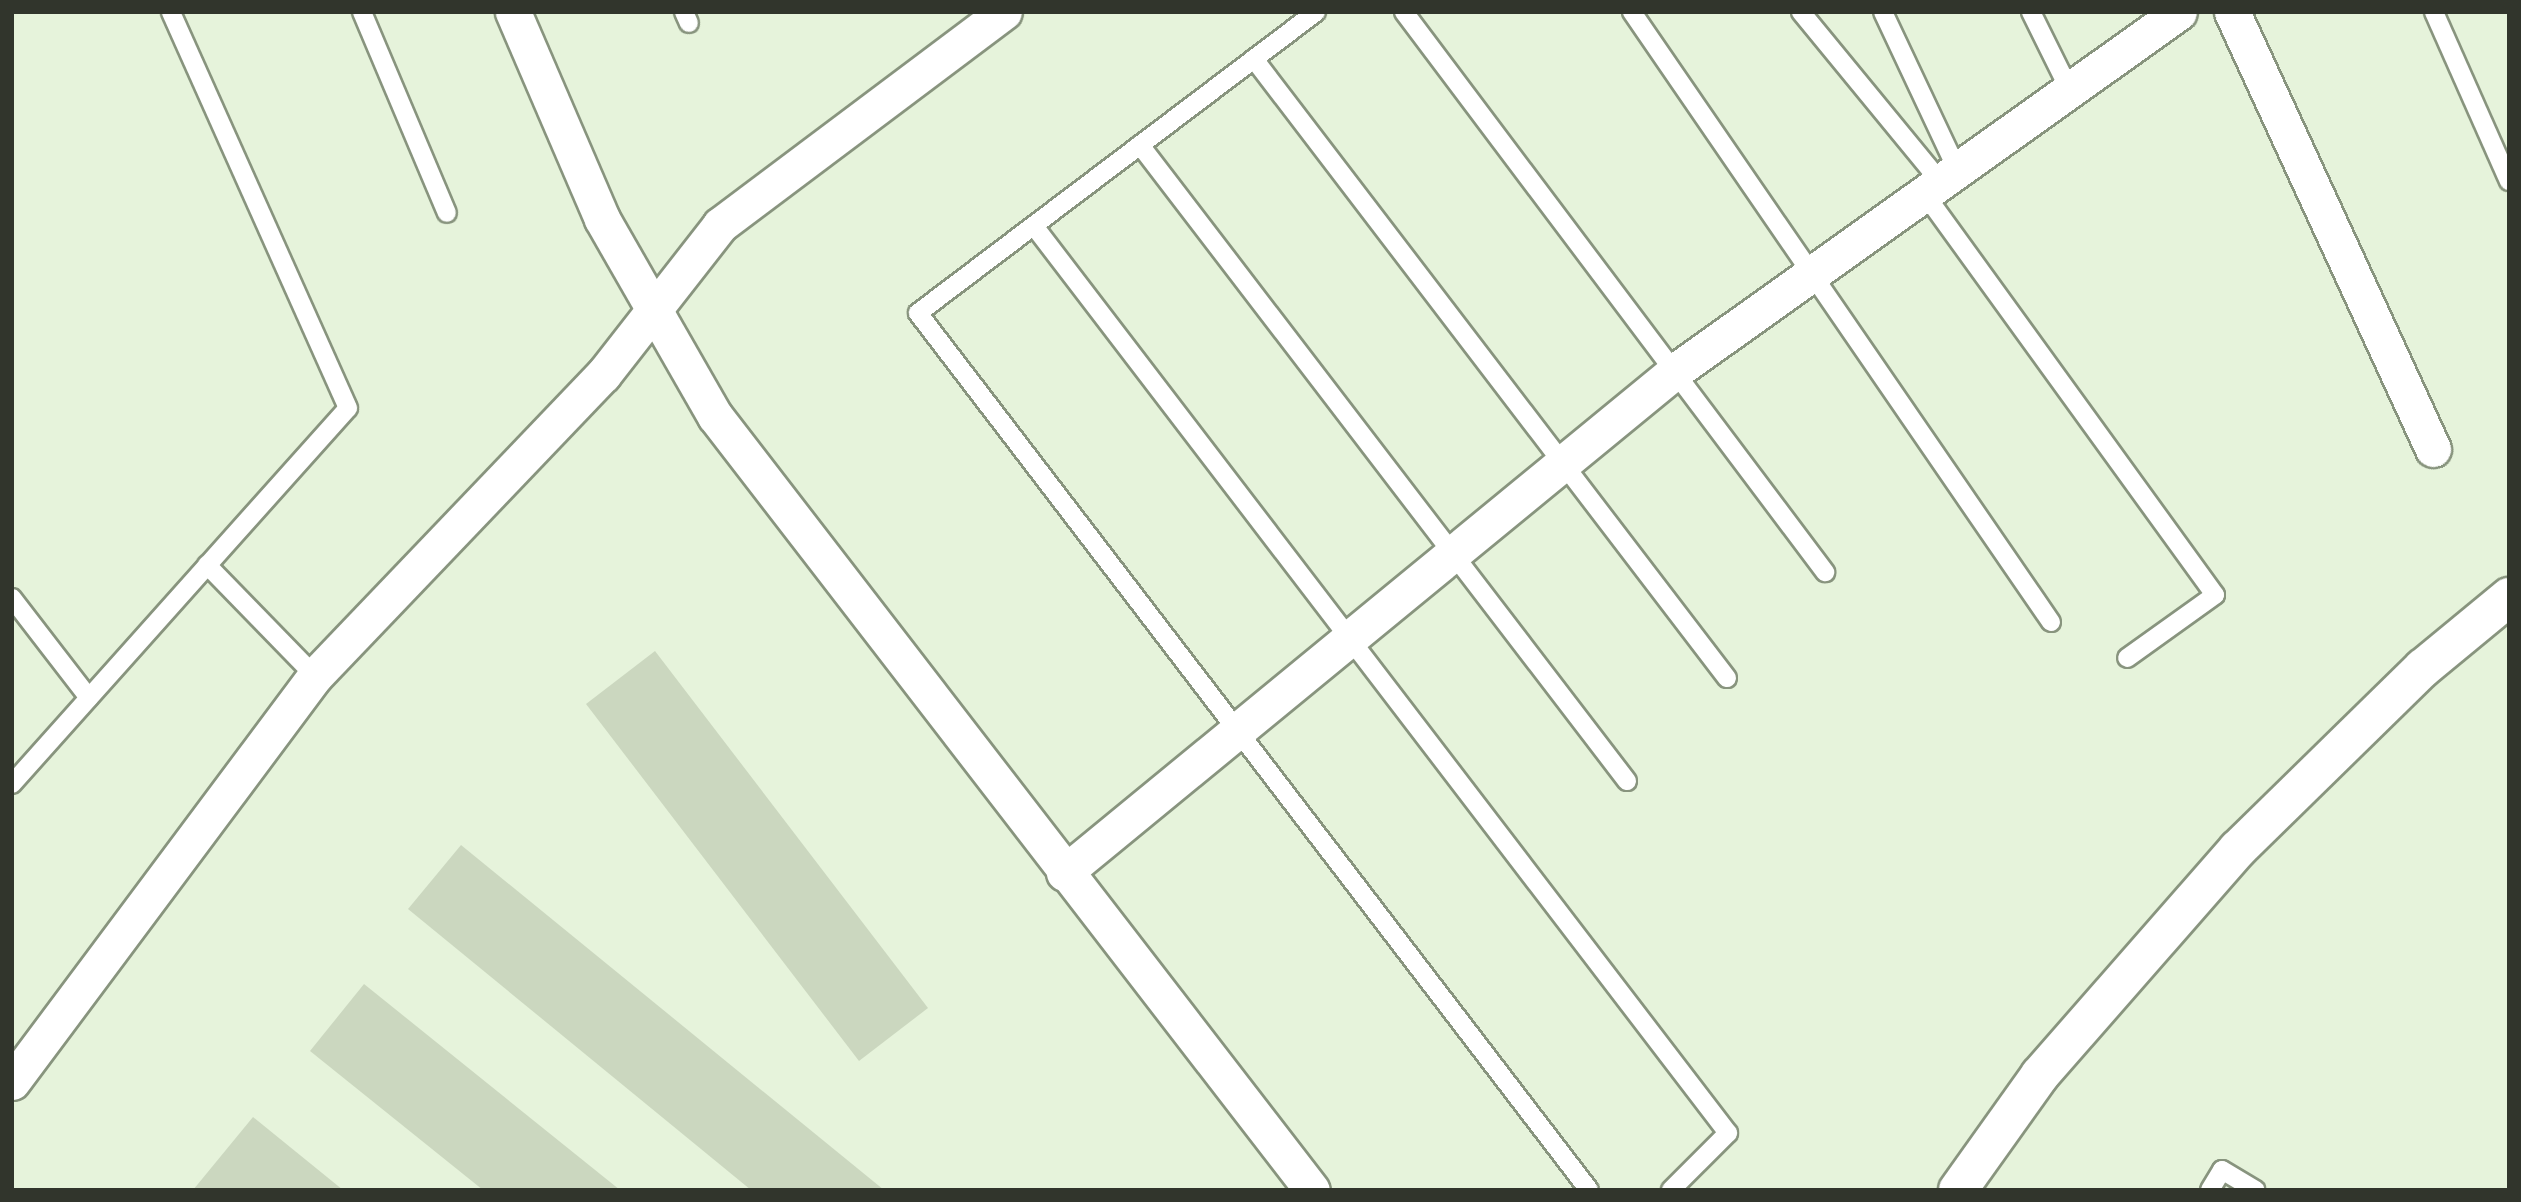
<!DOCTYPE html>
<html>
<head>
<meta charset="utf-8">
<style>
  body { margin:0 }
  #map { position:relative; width:2521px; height:1202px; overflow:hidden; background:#e6f3db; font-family:Georgia,serif }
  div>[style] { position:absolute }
  .building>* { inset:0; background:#cbd7bf }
  .roads { filter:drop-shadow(2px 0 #88947e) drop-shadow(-2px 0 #88947e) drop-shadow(0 2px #88947e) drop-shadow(0 -2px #88947e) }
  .service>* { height:18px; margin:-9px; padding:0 9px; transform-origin:9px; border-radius:9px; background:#fff }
  .minor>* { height:35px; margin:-17.5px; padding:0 17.5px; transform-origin:17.5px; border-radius:17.5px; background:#fff }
  .tertiary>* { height:38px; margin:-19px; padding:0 19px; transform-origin:19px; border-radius:19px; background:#fff }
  span { translate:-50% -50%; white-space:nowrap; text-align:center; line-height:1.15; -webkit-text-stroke:5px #e6f3db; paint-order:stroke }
  .frame { position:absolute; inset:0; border:14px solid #31352c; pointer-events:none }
</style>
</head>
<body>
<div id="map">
  <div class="building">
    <div style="clip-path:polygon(655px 651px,928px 1008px,859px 1061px,586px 704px)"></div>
    <div style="clip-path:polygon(461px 845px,884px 1190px,751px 1190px,408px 909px)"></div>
    <div style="clip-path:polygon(364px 984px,620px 1190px,483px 1190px,310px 1051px)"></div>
    <div style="clip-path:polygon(253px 1117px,343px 1190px,193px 1190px)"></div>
  </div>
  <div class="roads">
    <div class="service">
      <div style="left:362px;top:12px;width:218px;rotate:67.1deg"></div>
      <div style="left:684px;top:12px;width:12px;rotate:66deg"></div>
      <div style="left:1316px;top:12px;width:499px;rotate:142.9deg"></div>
      <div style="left:918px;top:313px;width:1104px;rotate:52.58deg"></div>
      <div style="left:1404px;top:12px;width:701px;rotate:53.06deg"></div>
      <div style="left:1632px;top:12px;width:740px;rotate:55.52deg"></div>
      <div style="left:1801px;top:12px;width:219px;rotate:50.6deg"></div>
      <div style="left:1883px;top:12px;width:174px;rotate:64.8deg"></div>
      <div style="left:2031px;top:12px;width:86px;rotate:63.7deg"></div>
      <div style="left:2434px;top:12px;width:185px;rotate:66.1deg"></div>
      <div style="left:1254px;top:59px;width:779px;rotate:52.62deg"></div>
      <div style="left:1140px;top:145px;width:801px;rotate:52.56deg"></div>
      <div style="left:1924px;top:193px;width:496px;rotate:54.1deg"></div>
      <div style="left:2215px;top:595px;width:108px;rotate:144.4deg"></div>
      <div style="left:1034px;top:226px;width:1142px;rotate:52.58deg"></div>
      <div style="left:1728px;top:1133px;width:81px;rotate:135deg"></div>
      <div style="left:207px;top:565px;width:155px;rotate:45.8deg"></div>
      <div style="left:12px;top:598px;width:126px;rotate:52.4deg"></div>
      <div style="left:12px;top:784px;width:504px;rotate:-48.22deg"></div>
      <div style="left:348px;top:408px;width:434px;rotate:-114.1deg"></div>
      <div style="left:2210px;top:1190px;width:23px;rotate:-59deg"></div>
      <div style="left:2222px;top:1170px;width:39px;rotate:31deg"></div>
    </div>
    <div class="minor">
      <div style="left:513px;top:12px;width:225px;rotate:66.7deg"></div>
      <div style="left:602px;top:219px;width:227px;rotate:60.2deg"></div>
      <div style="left:715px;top:416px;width:977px;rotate:52.36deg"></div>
      <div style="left:2232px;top:12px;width:481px;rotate:65.3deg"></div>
      <div style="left:1064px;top:873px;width:789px;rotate:-39.4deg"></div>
      <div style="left:1674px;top:372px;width:620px;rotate:-35.48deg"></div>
      <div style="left:12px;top:1082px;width:507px;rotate:-53.27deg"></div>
      <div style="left:315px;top:676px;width:417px;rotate:-46.3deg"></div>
      <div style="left:603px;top:375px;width:190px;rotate:-52deg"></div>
      <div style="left:720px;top:225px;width:355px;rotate:-36.9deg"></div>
    </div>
    <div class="tertiary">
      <div style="left:1958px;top:1190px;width:141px;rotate:-54.5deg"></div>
      <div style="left:2040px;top:1075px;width:300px;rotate:-48.8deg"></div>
      <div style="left:2238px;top:849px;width:259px;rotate:-44.4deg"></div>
      <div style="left:2423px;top:668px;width:112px;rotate:-39.5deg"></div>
    </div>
  </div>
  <div class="frame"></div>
</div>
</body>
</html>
